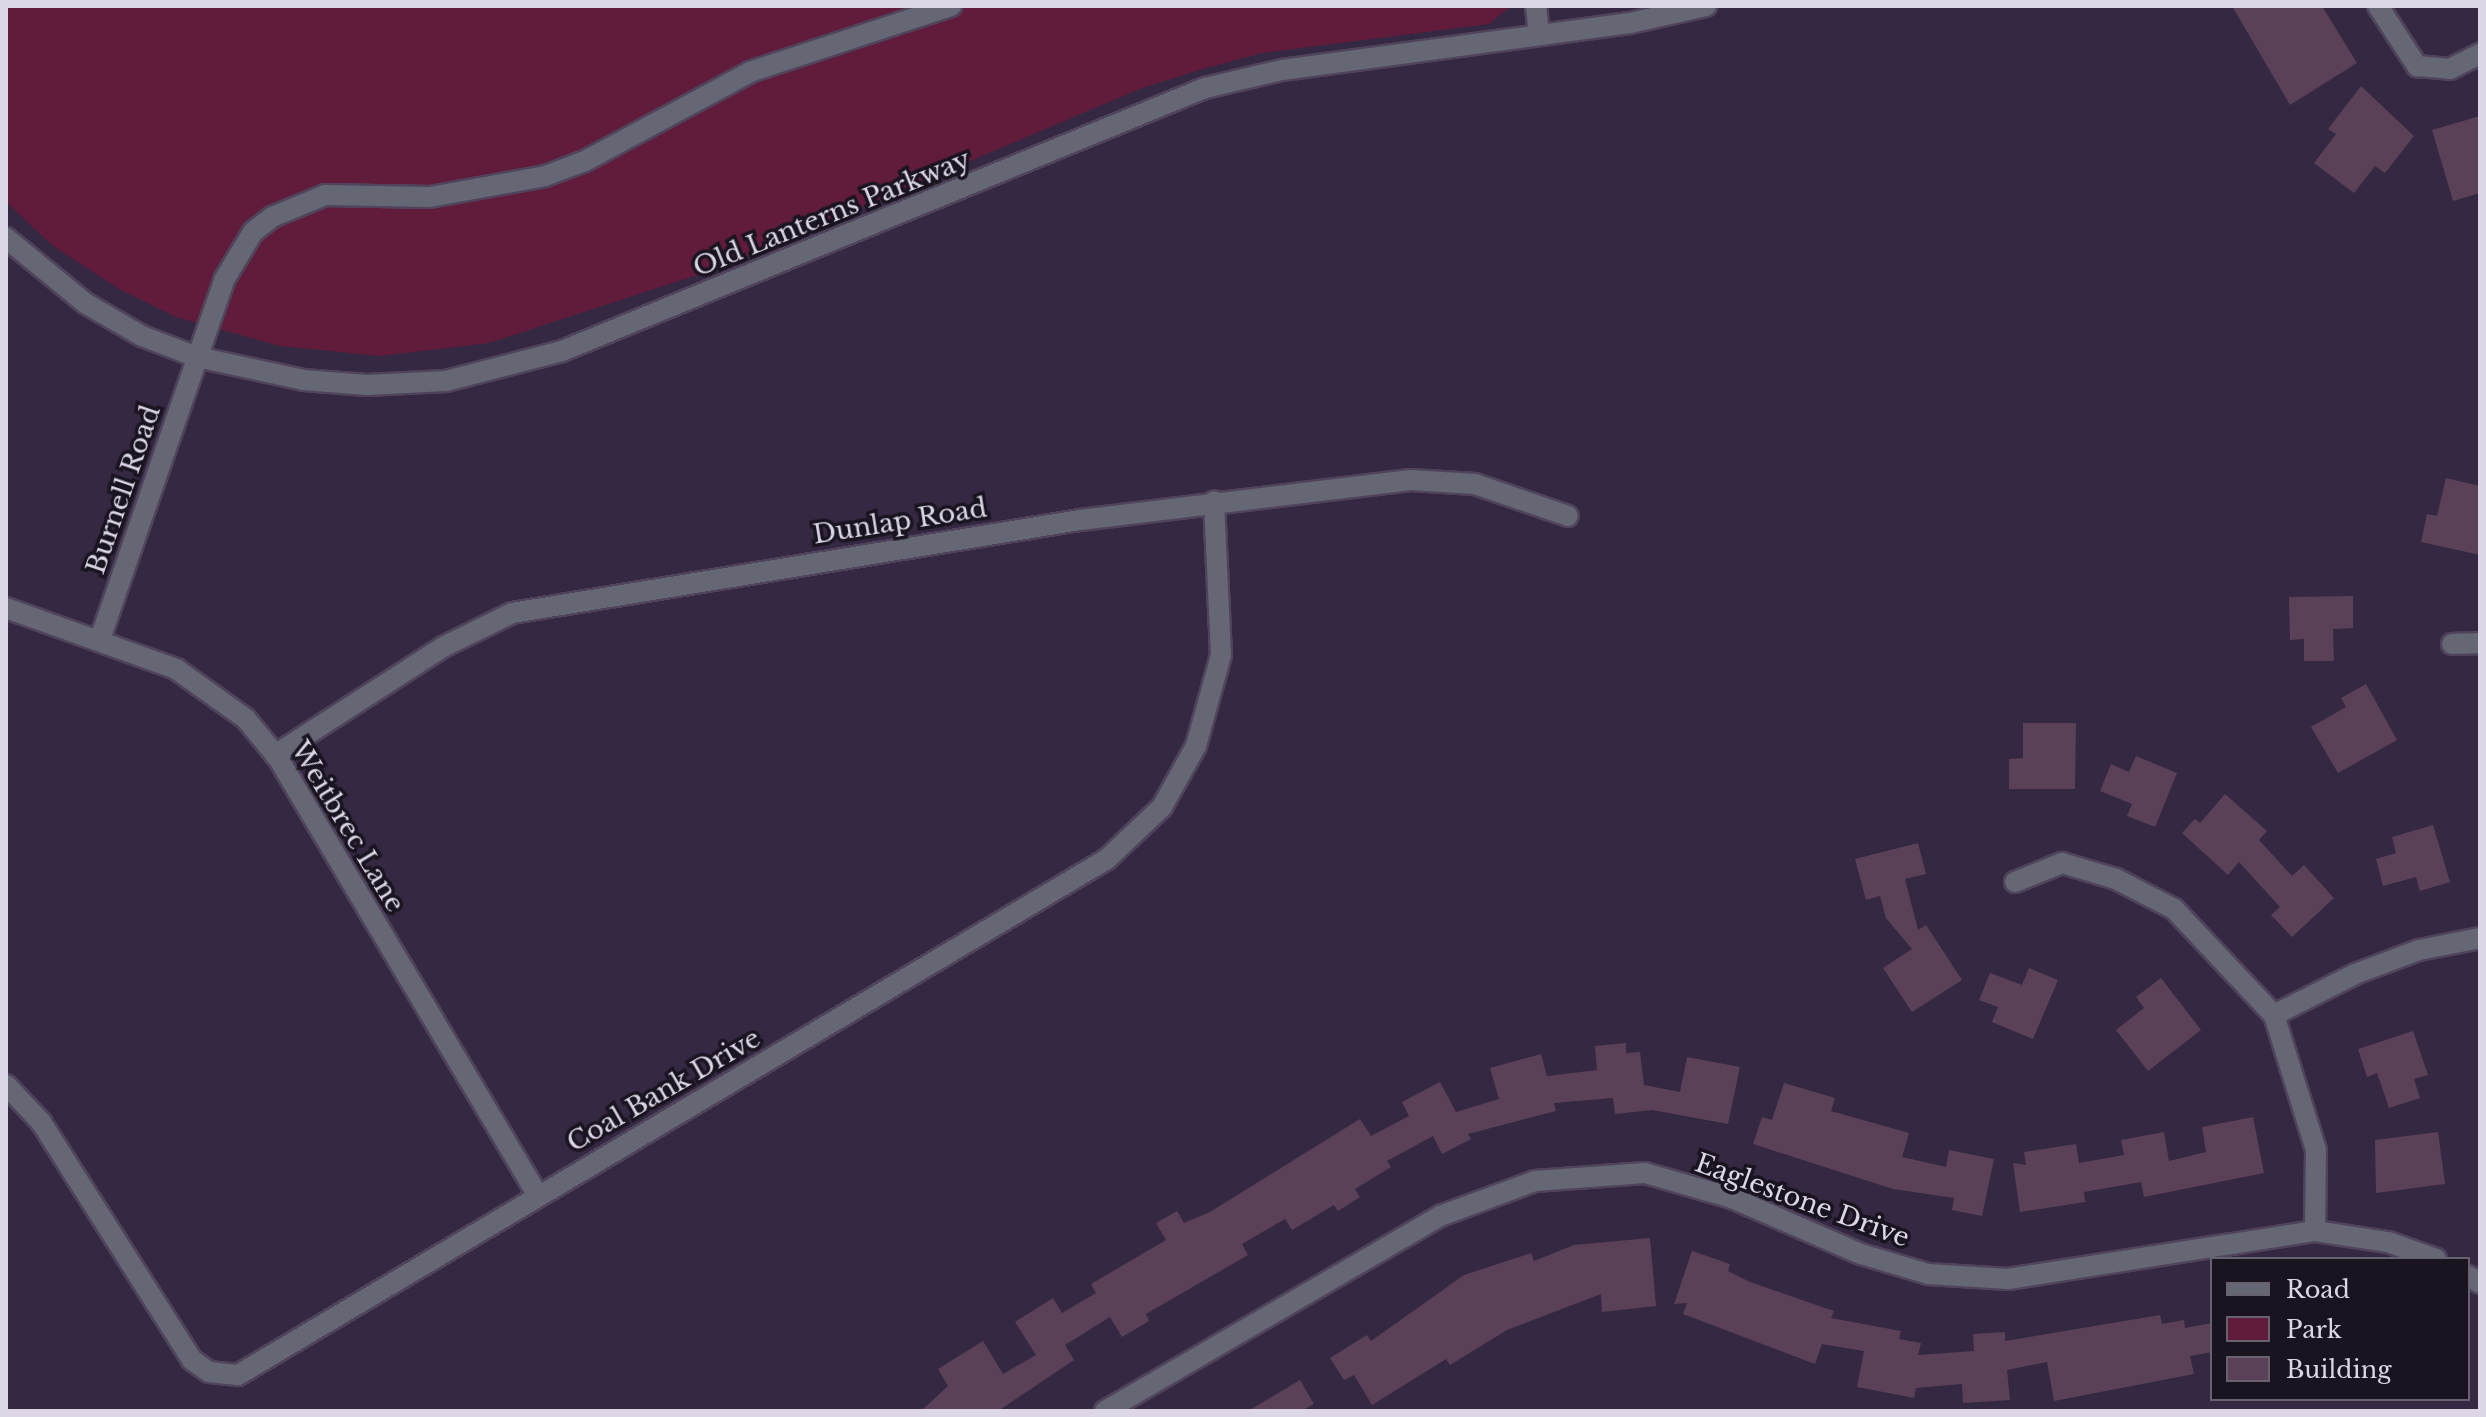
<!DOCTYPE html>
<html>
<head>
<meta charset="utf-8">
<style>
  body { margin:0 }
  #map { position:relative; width:2486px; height:1417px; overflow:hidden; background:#352842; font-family:"Libre Baskerville",serif }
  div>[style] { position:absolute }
  .green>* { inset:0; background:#601c3a }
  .building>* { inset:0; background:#5a4157 }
  .roads { filter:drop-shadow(2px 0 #50445c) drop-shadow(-2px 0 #50445c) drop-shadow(0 2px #50445c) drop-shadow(0 -2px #50445c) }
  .minor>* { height:20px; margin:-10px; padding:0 10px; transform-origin:10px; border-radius:10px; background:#656775 }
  span { translate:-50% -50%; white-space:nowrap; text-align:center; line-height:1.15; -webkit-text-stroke:7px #191420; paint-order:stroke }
  .street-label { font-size:26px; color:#ddd6e7 }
  .frame { position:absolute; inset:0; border:8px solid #ddd6e7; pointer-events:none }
  .legend { position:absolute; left:2210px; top:1257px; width:260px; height:144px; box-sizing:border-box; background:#191420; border:2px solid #676270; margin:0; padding:10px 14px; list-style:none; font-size:24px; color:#ddd6e7 }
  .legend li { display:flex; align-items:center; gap:16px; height:40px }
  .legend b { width:40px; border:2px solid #676270 }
</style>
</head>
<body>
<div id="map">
  <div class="green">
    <div style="clip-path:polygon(6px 6px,1511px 6px,1489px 24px,1262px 53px,1203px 69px,1142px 88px,719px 268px,489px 343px,380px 356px,280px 346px,176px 317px,119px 289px,53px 246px,6px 202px)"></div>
  </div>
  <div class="building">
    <div style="clip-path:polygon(2232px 6px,2322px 6px,2357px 63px,2290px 105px)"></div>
    <div style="clip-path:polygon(2361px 86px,2414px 136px,2385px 173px,2375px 166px,2354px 193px,2314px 163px,2336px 134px,2328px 129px)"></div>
    <div style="clip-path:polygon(2480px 116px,2480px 193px,2453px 201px,2432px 130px)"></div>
    <div style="clip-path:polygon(2446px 478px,2480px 486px,2480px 555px,2421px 542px,2427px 514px,2437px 516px)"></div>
    <div style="clip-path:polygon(2353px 596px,2353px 628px,2333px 629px,2334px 661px,2304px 661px,2304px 639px,2290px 640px,2289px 597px)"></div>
    <div style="clip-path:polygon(2366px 684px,2397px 740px,2338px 773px,2311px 727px,2346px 707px,2341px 698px)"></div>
    <div style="clip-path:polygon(2023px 723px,2076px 723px,2075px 789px,2009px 789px,2009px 759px,2023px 758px)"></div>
    <div style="clip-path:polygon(2136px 756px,2177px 773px,2155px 827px,2127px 816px,2132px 804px,2100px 791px,2111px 764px,2129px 772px)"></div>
    <div style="clip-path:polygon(2225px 794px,2267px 831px,2259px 840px,2292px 876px,2304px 865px,2334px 898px,2292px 937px,2271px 915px,2280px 907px,2239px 862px,2228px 875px,2182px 833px,2195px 819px,2200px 823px)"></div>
    <div style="clip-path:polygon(2433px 825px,2450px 882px,2420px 891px,2416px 877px,2383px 886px,2376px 859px,2396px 853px,2392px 837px)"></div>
    <div style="clip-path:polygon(1918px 843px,1926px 874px,1905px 879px,1918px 930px,1926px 925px,1962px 980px,1912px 1012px,1883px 968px,1912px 949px,1886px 918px,1880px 896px,1866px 900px,1855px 859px)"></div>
    <div style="clip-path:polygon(2029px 968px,2058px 980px,2033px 1039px,1992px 1022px,1998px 1007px,1979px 1000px,1990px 973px,2022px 985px)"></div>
    <div style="clip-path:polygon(2161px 978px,2201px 1030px,2148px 1071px,2116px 1030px,2144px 1008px,2136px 997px)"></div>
    <div style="clip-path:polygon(2413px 1031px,2428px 1075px,2414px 1079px,2420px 1098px,2389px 1108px,2377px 1073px,2367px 1077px,2358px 1049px)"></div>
    <div style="clip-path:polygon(1626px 1043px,1626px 1053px,1640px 1052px,1644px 1085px,1680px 1092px,1687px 1057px,1740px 1067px,1728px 1124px,1652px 1110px,1615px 1114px,1613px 1098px,1554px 1103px,1556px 1111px,1468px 1134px,1471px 1139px,1442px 1154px,1433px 1136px,1387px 1161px,1391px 1167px,1355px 1189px,1360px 1197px,1338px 1211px,1334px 1205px,1292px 1230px,1285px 1219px,1242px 1244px,1248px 1255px,1146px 1314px,1149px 1321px,1122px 1337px,1110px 1317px,1065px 1345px,1074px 1360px,998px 1411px,921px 1411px,948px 1386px,938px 1369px,983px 1341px,1003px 1374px,1036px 1355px,1015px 1322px,1053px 1298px,1062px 1313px,1096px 1293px,1091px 1284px,1166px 1240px,1156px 1223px,1177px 1211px,1184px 1223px,1210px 1212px,1360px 1119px,1371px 1136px,1409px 1116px,1402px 1102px,1440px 1082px,1456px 1112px,1499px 1099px,1490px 1068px,1541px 1054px,1547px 1076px,1597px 1070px,1595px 1046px)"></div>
    <div style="clip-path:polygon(1784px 1083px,1835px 1098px,1831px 1111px,1909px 1133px,1902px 1157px,1946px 1167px,1949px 1150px,1994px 1159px,1982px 1216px,1952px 1210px,1954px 1198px,1893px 1189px,1753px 1144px,1762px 1117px,1772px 1120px)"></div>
    <div style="clip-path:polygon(2253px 1117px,2264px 1173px,2144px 1197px,2141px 1182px,2084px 1192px,2085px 1202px,2020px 1212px,2013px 1163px,2026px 1165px,2024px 1152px,2076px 1144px,2079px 1163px,2124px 1155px,2121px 1140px,2164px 1132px,2169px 1161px,2206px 1152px,2202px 1127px)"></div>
    <div style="clip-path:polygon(2438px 1132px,2445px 1184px,2376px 1193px,2375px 1140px)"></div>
    <div style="clip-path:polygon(1650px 1238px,1656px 1306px,1602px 1312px,1601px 1294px,1507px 1330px,1450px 1365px,1446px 1359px,1372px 1405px,1354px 1375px,1344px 1380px,1330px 1358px,1367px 1335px,1371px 1341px,1464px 1275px,1531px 1253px,1534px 1261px,1574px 1245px)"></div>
    <div style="clip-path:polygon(1692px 1251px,1730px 1264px,1728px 1271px,1750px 1282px,1834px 1311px,1831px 1318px,1901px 1331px,1899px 1339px,1921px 1343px,1918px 1355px,1974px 1351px,1973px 1334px,2005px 1332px,2005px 1341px,2160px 1315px,2162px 1324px,2184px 1320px,2185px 1328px,2212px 1323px,2212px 1352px,2190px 1356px,2194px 1374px,2054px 1401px,2047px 1362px,2007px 1370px,2010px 1400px,1963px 1403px,1962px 1384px,1916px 1388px,1914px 1398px,1857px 1387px,1864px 1351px,1822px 1344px,1815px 1364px,1683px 1314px,1687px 1303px,1674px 1304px)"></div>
    <div style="clip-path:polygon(1300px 1380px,1314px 1404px,1301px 1411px,1248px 1411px)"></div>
  </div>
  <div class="roads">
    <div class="minor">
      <div style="left:1536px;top:6px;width:29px;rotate:84deg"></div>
      <div style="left:2378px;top:6px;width:72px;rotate:57deg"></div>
      <div style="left:2417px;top:66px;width:33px;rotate:5deg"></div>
      <div style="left:2450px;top:69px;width:34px;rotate:-27deg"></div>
      <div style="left:6px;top:238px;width:102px;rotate:39.4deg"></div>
      <div style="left:85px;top:303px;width:66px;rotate:30.1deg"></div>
      <div style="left:142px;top:336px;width:59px;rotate:20.9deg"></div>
      <div style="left:197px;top:357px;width:108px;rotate:12.2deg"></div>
      <div style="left:303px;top:380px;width:64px;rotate:4.5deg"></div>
      <div style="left:367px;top:385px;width:79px;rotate:-2.9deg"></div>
      <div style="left:446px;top:381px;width:120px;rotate:-14.5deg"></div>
      <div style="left:562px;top:351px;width:695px;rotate:-22.25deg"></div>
      <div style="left:1205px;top:88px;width:79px;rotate:-13.2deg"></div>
      <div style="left:1282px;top:70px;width:351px;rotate:-7.7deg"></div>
      <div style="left:1630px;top:23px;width:78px;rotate:-12.6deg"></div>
      <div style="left:6px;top:608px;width:181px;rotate:19.7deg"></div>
      <div style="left:176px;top:669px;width:86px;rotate:35.5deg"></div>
      <div style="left:246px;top:719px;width:50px;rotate:50.6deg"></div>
      <div style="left:278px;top:758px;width:507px;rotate:59.29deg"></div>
      <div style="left:100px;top:639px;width:380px;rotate:-70.9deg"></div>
      <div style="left:224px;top:280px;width:56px;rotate:-58.9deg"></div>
      <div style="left:253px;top:232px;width:24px;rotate:-38deg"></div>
      <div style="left:272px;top:217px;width:57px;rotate:-22.5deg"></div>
      <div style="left:325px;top:195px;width:105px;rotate:1.1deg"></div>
      <div style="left:430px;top:197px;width:117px;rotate:-10.3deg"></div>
      <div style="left:545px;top:176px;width:43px;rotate:-20.6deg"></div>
      <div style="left:585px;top:161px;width:187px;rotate:-28.3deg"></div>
      <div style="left:750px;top:72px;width:212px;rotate:-18.2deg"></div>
      <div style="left:2452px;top:644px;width:28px;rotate:-2deg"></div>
      <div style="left:275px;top:755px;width:200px;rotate:-32.7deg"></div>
      <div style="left:443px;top:647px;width:77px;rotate:-26.2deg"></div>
      <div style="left:512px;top:613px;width:576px;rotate:-9.3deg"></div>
      <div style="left:1080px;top:520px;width:333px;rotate:-6.9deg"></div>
      <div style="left:1411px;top:480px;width:64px;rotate:3.6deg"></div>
      <div style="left:1475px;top:484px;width:98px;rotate:19deg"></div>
      <div style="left:2015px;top:882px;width:51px;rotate:-22deg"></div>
      <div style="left:2062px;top:863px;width:56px;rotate:16.5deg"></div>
      <div style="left:2116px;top:879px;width:65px;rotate:27.3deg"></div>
      <div style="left:2174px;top:909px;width:146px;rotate:46.7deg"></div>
      <div style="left:2274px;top:1015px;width:141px;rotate:72.7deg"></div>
      <div style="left:2316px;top:1150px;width:81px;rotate:90.7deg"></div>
      <div style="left:2274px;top:1015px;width:91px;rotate:-26.8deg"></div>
      <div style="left:2355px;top:974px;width:68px;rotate:-20.6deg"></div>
      <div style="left:2419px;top:950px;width:62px;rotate:-11.1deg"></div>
      <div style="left:6px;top:1085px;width:51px;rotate:46.6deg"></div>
      <div style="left:41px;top:1122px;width:282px;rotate:57.6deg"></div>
      <div style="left:192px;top:1360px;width:21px;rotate:35deg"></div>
      <div style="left:209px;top:1372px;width:29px;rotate:6deg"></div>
      <div style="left:238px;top:1375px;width:1011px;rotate:-30.7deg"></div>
      <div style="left:1107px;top:859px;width:76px;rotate:-43.4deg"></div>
      <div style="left:1162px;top:807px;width:70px;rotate:-60.9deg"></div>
      <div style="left:1196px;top:746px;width:94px;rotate:-74.6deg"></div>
      <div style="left:1221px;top:655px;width:154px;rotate:-92.6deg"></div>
      <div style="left:2468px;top:1276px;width:14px;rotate:30deg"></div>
      <div style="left:1105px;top:1411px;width:388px;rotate:-30.2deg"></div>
      <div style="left:1440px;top:1216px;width:101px;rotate:-20.2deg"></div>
      <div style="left:1535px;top:1181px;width:110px;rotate:-4.2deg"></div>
      <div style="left:1645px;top:1173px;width:91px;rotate:16deg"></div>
      <div style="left:1732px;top:1198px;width:141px;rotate:23.5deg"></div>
      <div style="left:1861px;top:1254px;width:70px;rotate:16.6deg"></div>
      <div style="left:1928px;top:1274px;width:80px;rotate:3.6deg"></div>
      <div style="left:2008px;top:1279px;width:311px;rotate:-8.9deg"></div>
      <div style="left:2315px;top:1231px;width:74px;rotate:8.6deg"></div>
      <div style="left:2388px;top:1242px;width:51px;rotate:19.5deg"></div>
    </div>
  </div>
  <div class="street-label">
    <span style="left:832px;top:214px;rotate:-22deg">Old Lanterns Parkway</span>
    <span style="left:124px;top:490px;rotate:-71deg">Burnell Road</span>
    <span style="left:900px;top:522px;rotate:-9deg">Dunlap Road</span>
    <span style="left:347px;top:827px;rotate:59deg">Weitbrec Lane</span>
    <span style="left:664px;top:1091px;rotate:-30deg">Coal Bank Drive</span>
    <span style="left:1802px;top:1201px;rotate:20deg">Eaglestone Drive</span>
  </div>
  <div class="frame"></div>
  <ul class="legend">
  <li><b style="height:10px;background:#656775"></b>Road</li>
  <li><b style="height:22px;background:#601c3a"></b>Park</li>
  <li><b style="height:22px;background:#5a4157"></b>Building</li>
  </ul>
</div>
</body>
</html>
